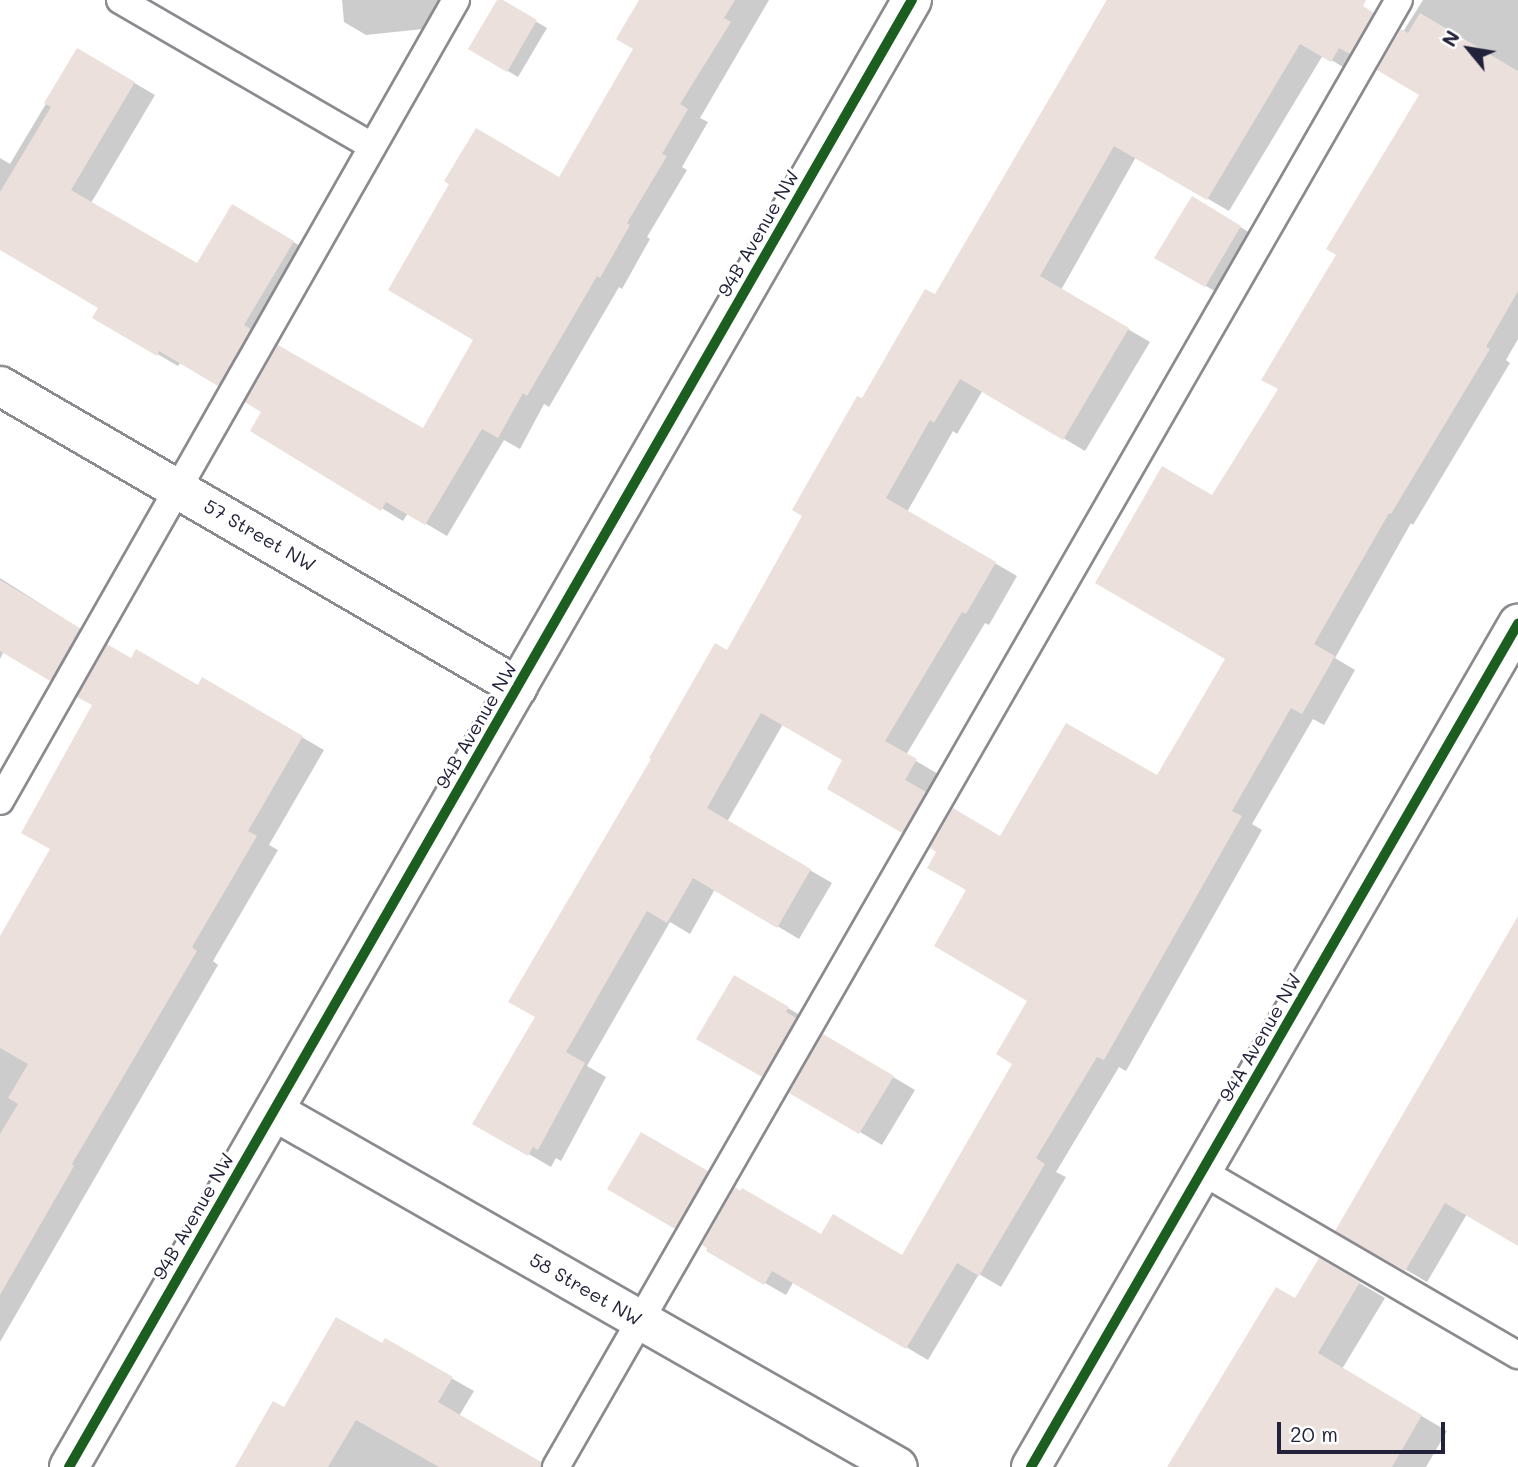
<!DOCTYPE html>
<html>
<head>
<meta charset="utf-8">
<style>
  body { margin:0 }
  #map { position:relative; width:1518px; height:1467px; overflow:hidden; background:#fff; font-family:Mali,sans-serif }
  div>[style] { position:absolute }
  .shadow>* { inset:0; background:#0003 }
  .building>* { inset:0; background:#ebe0dc }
  .roads { filter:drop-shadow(2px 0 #8a8a8f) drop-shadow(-2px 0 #8a8a8f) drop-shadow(0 2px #8a8a8f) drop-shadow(0 -2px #8a8a8f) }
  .lane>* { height:26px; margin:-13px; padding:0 13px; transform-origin:13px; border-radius:13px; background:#fff }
  .street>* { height:38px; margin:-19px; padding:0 19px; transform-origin:19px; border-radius:19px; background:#fff }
  .secondary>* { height:38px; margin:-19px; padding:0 19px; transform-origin:19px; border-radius:19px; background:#fff }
  .cycleway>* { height:10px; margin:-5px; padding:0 5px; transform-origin:5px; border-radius:5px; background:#1b5e20 }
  span { translate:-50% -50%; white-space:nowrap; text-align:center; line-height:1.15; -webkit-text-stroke:6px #fff; paint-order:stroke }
  .street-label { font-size:19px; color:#22223b }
  .north { position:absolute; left:1434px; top:14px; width:70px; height:70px; -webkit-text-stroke:5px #fff; paint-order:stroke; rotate:300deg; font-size:19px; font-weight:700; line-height:28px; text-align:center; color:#22223b }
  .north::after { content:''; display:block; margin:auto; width:24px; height:32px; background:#22223b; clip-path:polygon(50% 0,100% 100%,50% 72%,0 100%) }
  .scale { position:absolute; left:1277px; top:1422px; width:168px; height:32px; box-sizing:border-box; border:4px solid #22223b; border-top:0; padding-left:9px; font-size:21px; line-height:24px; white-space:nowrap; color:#22223b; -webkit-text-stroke:5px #fff; paint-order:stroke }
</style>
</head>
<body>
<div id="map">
  <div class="shadow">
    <div style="clip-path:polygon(342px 0,439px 0,442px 27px,366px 35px,344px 22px)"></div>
    <div style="clip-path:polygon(499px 0,547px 28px,518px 77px,470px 48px)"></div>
    <div style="clip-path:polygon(641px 0,769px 0,700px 118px,708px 122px,682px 167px,687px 170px,647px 237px,650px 239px,622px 289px,619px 287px,549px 407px,544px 404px,520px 449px,504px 440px,447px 536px,408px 513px,403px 521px,253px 430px,423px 430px,476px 340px,560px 179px,635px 48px)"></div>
    <div style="clip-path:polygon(1107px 0,1350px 0,1395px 27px,1353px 73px,1323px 55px,1229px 211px,1136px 157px,1061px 290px,1150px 342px,1085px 451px,983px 390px,957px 434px,953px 431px,907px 512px,1017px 576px,989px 625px,985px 623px,906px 755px,938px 774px,926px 794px,946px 806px,925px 844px,829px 788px,845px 759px,783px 724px,727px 822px,832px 883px,799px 939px,715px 889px,690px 934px,670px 922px,587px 1066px,606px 1077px,561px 1161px,556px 1158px,551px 1167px,475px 1123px,538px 1016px,727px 652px,805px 516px,863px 401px,936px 297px)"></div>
    <div style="clip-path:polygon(1423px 0,1518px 0,1518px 339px,1506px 360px,1510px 363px,1413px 525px,1411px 523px,1335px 658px,1355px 670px,1324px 725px,1313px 719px,1252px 824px,1262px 830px,1126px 1071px,1119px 1067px,1056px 1172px,1066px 1177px,1001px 1287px,979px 1274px,928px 1360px,794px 1281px,786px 1295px,708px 1250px,821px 1236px,903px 1257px,1015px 1063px,1030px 1001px,1001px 838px,1158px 777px,1227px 659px,1213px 497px,1280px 389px,1339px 254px,1421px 94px,1379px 70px)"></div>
    <div style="clip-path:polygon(78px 50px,155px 95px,91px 203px,198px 265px,233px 207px,314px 254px,240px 397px,181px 362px,178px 366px,94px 317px,100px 307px,0 247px,0 158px,10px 164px)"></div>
    <div style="clip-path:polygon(1192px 198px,1262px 240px,1227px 298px,1157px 258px)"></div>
    <div style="clip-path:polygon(0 578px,99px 641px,71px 690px,4px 651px,0 659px)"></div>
    <div style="clip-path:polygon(132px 660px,198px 687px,203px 680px,324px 750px,269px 845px,278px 850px,213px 961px,218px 965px,0 1342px,0 939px,52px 849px)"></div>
    <div style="clip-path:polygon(735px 977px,810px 1021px,785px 1088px,699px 1038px)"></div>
    <div style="clip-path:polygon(824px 1036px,915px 1090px,882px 1145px,792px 1092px)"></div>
    <div style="clip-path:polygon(1518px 1132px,1518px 1244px,1467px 1214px,1427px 1282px,1338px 1230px)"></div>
    <div style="clip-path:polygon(641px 1135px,729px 1186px,697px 1240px,609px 1189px)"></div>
    <div style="clip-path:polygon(1320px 1260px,1385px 1298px,1342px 1369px,1447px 1431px,1426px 1467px,1170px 1467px,1296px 1301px)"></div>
    <div style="clip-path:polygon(386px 1341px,474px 1391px,459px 1416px,547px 1467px,237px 1467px,284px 1410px)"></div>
  </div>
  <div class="building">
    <div style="clip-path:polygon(497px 0,503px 0,537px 20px,507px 72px,468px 49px)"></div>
    <div style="clip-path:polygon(639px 0,735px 0,724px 18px,731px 22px,680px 104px,688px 109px,662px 154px,667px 156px,627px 223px,630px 225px,600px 278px,597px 276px,527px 396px,523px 393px,498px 438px,482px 429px,425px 525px,386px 502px,381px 511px,250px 431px,261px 412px,245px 402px,278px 345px,423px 428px,473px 340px,388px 290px,449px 184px,444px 181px,476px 128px,559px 177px,633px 49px,616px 39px)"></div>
    <div style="clip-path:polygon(1107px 0,1366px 0,1363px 6px,1374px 13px,1350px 54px,1339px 48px,1331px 62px,1300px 44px,1207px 200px,1114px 146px,1040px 276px,1129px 328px,1063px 440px,960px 379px,934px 423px,930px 420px,886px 498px,996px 562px,966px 614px,962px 612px,885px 741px,917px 759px,905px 780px,926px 792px,902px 833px,827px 789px,842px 760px,761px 713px,707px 808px,811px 869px,777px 928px,693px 878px,667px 923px,647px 911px,566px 1052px,585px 1063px,538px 1150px,533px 1147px,528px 1156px,472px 1124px,535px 1017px,508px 1002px,651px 759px,649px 758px,715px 643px,727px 650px,802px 516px,792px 510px,857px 396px,862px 398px,925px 289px,935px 294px)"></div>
    <div style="clip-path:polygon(1420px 13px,1518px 71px,1518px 291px,1486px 347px,1490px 349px,1391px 514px,1389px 513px,1314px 644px,1335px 656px,1302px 714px,1291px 708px,1232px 811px,1242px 816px,1104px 1060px,1097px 1057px,1036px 1158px,1045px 1164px,979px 1276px,957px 1263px,906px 1349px,772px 1271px,764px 1285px,706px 1251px,707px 1248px,702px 1245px,735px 1187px,740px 1191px,742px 1188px,821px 1234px,833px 1214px,902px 1255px,1012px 1064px,996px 1054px,1027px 1001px,934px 946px,966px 890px,927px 868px,936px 852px,930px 848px,953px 808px,1000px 836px,1066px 723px,1157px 775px,1225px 659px,1095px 583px,1162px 466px,1212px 495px,1278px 389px,1261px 380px,1336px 255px,1326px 249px,1419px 95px,1377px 70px,1401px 29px,1408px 33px)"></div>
    <div style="clip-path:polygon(77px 48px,135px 82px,71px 190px,197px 263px,232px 204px,294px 241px,244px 325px,251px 329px,218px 386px,159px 351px,157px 356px,92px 318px,98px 308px,0 250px,0 192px,51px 107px,44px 103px)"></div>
    <div style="clip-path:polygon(1192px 196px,1241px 226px,1205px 287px,1154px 258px)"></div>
    <div style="clip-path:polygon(0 580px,80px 628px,50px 681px,0 651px)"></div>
    <div style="clip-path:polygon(107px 644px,131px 658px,136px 649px,198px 685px,202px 677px,303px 736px,248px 831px,257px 836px,192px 947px,197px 951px,72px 1164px,74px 1166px,0 1295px,0 1134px,18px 1104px,8px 1098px,28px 1064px,0 1048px,0 936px,50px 849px,21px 833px,92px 705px,77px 697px)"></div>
    <div style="clip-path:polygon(1518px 916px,1518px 1246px,1445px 1203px,1405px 1271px,1335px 1231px)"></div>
    <div style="clip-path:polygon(734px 975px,789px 1007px,786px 1012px,796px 1018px,762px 1077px,696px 1039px)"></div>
    <div style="clip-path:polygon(823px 1034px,894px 1076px,859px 1134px,789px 1093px)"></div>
    <div style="clip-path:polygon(641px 1132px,708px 1171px,675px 1229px,607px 1189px)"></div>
    <div style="clip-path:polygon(1319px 1258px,1360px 1282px,1318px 1353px,1422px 1415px,1392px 1467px,1167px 1467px,1276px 1287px,1295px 1298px)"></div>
    <div style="clip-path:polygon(336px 1317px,382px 1343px,385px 1338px,453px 1377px,438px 1402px,541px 1462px,540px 1467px,439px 1467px,356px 1420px,328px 1467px,235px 1467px,273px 1401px,284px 1407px)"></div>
  </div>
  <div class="roads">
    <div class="lane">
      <div style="left:120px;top:0;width:291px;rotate:30.1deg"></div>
      <div style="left:0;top:801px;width:922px;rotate:-60.35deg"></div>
      <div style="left:1203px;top:1172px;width:364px;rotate:30.2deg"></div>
      <div style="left:556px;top:1467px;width:1692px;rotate:-60.12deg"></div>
    </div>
    <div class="street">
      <div style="left:1031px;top:1467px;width:974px;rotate:-59.99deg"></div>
    </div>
    <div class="secondary">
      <div style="left:0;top:386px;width:599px;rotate:30.16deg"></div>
      <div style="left:274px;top:1111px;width:718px;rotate:29.71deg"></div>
      <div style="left:69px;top:1467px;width:1692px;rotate:-60.12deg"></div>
    </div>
  </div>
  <div class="cycleway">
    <div style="left:69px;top:1467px;width:1692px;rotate:-60.12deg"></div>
    <div style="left:1031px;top:1467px;width:974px;rotate:-59.99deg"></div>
  </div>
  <div class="street-label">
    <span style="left:758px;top:233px;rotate:-60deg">94B Avenue NW</span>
    <span style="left:260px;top:535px;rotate:30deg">57 Street NW</span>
    <span style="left:476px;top:725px;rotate:-60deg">94B Avenue NW</span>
    <span style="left:1260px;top:1037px;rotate:-60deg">94A Avenue NW</span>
    <span style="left:193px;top:1216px;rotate:-60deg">94B Avenue NW</span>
    <span style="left:586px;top:1289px;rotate:30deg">58 Street NW</span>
  </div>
  <div class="north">N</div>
  <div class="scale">20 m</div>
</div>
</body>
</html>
